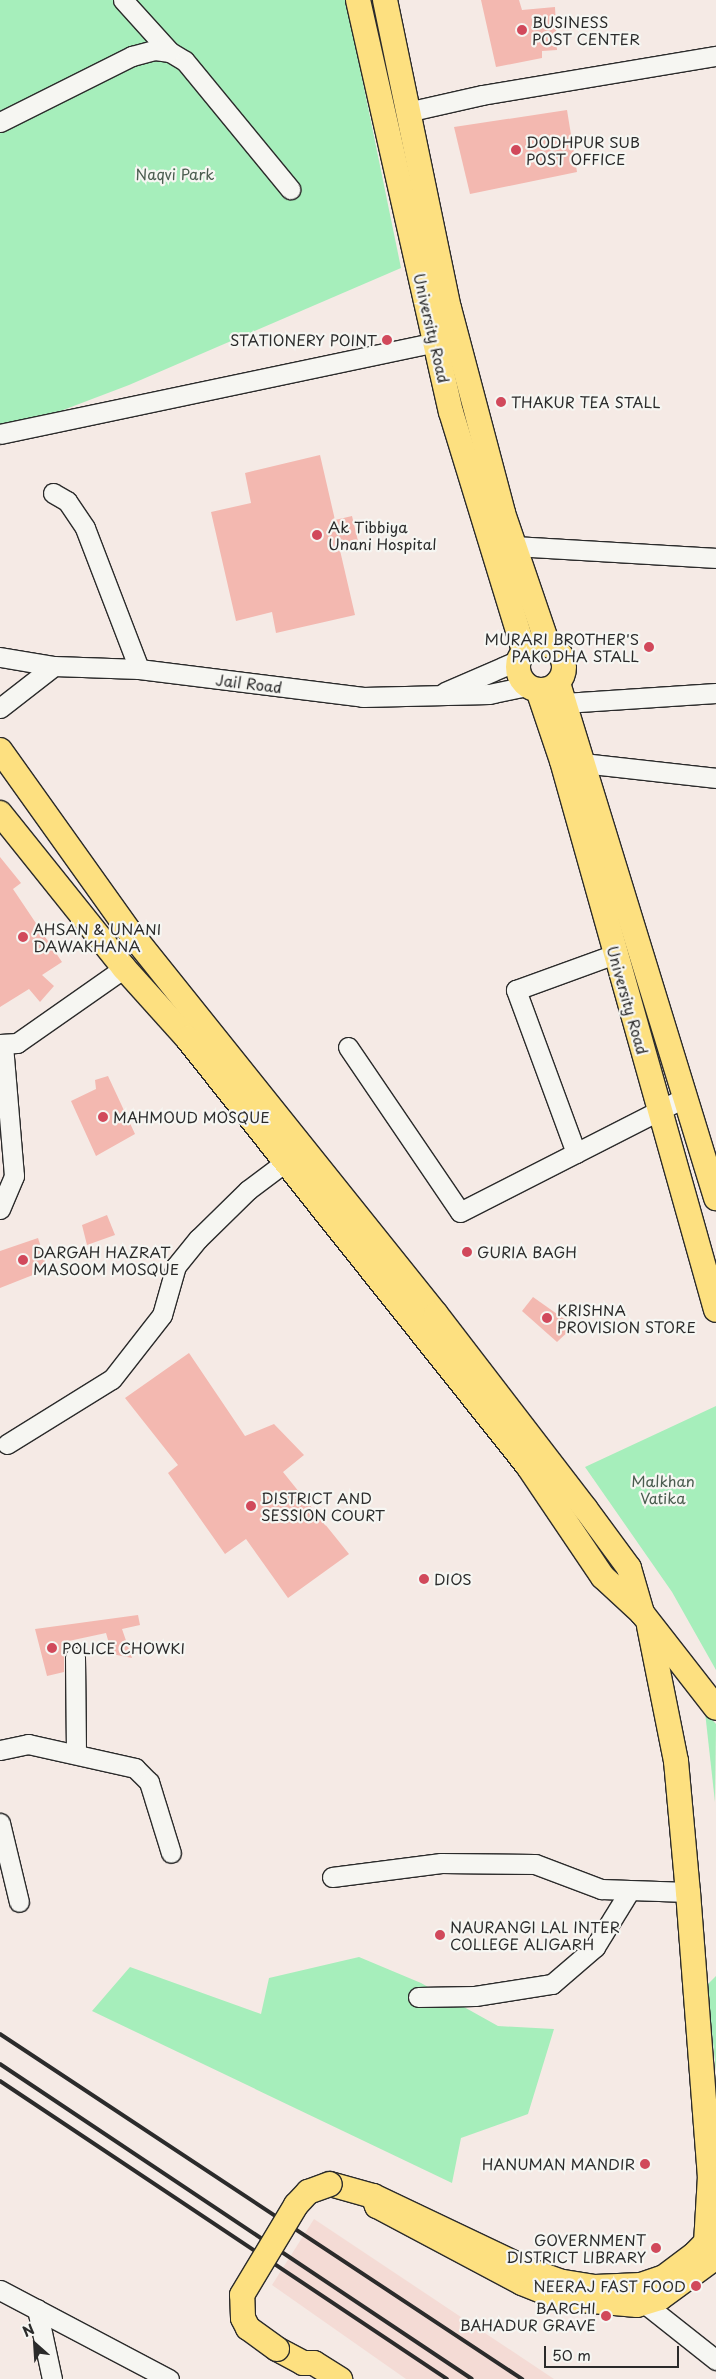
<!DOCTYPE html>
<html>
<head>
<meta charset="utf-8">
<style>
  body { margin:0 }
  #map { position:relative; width:716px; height:2379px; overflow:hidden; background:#f5eae5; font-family:"Playpen Sans",sans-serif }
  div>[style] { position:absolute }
  .built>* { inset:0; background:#f4dbd5 }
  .green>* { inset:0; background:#a6eebb }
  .building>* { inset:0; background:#f3b8b0 }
  .roads { filter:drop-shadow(1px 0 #2b2b2b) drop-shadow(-1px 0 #2b2b2b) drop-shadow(0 1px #2b2b2b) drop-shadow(0 -1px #2b2b2b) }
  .minor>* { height:19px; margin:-9.5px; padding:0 9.5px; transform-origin:9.5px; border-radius:9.5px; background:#f6f6f2 }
  .major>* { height:24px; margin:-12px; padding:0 12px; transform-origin:12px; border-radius:12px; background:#fde080 }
  .major>.ring { margin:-12px; padding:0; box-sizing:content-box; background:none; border:24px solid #fde080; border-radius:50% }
  .rail>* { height:4px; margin:-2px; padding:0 2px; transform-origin:2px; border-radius:2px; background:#2b2b2b }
  .bridges { filter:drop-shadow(1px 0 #2b2b2b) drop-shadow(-1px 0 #2b2b2b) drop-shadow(0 1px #2b2b2b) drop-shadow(0 -1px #2b2b2b) }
  .major-bridge>* { height:24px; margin:-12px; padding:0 12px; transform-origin:12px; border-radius:12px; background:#fde080 }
  .dots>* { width:14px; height:14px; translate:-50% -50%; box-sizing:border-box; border:2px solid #f6f6f2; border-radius:50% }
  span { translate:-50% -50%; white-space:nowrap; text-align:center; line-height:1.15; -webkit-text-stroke:4.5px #f6f6f2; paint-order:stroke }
  .poi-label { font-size:15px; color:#2b2b2b }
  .left { translate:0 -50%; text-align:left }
  .right { translate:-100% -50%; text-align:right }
  .park-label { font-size:15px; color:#4a5c4f }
  .street-label { font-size:15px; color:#2b2b2b }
  .north { position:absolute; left:10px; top:2319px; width:50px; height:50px; -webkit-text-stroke:4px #f6f6f2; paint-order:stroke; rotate:334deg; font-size:14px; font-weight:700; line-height:20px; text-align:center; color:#2b2b2b }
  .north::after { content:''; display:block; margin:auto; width:18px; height:22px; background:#2b2b2b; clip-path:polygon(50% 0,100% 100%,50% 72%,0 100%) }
  .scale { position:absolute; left:544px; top:2346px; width:135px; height:22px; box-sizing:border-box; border:2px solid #2b2b2b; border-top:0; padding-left:6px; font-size:15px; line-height:18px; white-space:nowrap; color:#2b2b2b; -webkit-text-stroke:4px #f6f6f2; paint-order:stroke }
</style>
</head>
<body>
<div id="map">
  <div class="built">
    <div style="clip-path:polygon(314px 2219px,554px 2379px,406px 2379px,272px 2285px)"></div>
  </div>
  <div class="green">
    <div style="clip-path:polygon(0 0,346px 0,401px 268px,129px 385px,0 434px)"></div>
    <div style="clip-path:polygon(716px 1406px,716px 1670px,672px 1592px,585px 1467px)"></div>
    <div style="clip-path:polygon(705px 1712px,716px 1724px,715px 1802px)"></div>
    <div style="clip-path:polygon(359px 1957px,421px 1983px,498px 2026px,554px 2029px,528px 2114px,461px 2138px,452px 2183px,92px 2011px,130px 1967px,261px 2014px,269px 1978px)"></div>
    <div style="clip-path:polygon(716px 1976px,716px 2071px,707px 1985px)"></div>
  </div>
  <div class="building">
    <div style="clip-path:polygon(481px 0,519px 0,522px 10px,555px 7px,557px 50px,542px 51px,542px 58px,496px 67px)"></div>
    <div style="clip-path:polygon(567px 110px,577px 172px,470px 194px,454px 127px)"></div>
    <div style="clip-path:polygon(320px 455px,335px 520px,352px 516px,358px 541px,339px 546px,355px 615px,276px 633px,272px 612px,236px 621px,211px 512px,251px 503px,245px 473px)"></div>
    <div style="clip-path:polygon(0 857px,21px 883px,13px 889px,62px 962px,42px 975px,54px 986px,40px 1002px,29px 989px,0 1007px)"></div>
    <div style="clip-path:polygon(108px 1076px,135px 1134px,96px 1156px,71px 1101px,96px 1089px,95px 1080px)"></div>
    <div style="clip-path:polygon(107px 1215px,115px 1235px,87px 1245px,82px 1225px)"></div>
    <div style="clip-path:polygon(38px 1238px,48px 1269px,0 1288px,0 1251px)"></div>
    <div style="clip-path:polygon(533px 1297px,574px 1326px,557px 1342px,522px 1311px)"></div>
    <div style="clip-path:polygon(189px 1353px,245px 1436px,274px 1424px,304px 1455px,283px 1472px,349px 1554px,288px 1598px,246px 1539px,225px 1554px,168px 1473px,178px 1465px,125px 1398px)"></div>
    <div style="clip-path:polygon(138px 1615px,140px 1625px,122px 1629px,132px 1658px,112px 1654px,106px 1633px,64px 1642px,64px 1672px,47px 1676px,35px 1629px)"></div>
  </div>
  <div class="roads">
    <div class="minor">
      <div style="left:123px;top:0;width:70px;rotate:47.9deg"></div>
      <div style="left:407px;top:112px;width:77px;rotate:-12.8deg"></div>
      <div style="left:482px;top:95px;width:237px;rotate:-9.5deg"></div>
      <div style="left:0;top:122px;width:148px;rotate:-26.6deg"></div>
      <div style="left:132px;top:56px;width:24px;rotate:-15deg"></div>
      <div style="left:155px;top:50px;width:15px;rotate:8deg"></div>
      <div style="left:170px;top:52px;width:17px;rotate:31deg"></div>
      <div style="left:185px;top:61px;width:166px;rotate:50.6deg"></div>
      <div style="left:0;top:434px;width:445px;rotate:-11.9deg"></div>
      <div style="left:53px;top:493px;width:16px;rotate:30deg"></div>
      <div style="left:67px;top:501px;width:32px;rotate:56deg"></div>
      <div style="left:85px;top:528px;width:151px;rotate:69deg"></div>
      <div style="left:515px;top:546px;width:201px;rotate:3.4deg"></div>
      <div style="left:0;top:657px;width:55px;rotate:9.5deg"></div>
      <div style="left:54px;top:666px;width:85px;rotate:2deg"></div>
      <div style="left:139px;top:669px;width:226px;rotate:7.1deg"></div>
      <div style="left:363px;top:697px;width:126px;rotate:-1.4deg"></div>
      <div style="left:489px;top:694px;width:40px;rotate:-12deg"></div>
      <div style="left:445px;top:692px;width:81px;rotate:-23.4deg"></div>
      <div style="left:564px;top:703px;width:152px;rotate:-3.8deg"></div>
      <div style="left:0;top:708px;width:68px;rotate:-37.9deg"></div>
      <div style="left:583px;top:763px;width:134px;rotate:6.4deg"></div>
      <div style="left:0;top:1044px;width:17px;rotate:-3deg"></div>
      <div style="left:17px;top:1043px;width:131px;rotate:-35deg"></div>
      <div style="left:348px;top:1047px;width:199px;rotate:55.8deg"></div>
      <div style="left:460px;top:1212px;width:251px;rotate:-27deg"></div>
      <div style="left:576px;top:1153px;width:174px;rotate:-110.2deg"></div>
      <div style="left:516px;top:990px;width:105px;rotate:-20deg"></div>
      <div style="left:0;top:1209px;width:36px;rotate:-67deg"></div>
      <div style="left:14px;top:1176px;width:132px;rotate:-94.8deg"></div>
      <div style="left:7px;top:1444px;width:123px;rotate:-31.8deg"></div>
      <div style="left:112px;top:1379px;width:81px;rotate:-52deg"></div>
      <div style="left:162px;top:1315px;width:51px;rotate:-74.1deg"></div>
      <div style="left:176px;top:1266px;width:35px;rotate:-51deg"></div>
      <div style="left:198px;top:1239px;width:70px;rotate:-44.4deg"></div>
      <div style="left:248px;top:1190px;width:60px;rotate:-36.9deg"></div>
      <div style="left:75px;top:1657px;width:97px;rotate:89.4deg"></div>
      <div style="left:0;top:1750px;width:29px;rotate:-12deg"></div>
      <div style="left:28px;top:1744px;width:110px;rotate:12.6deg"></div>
      <div style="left:135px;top:1768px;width:20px;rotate:45deg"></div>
      <div style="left:149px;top:1782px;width:74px;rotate:72.8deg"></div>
      <div style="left:0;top:1823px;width:81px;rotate:76.5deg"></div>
      <div style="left:332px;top:1877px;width:110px;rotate:-7.3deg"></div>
      <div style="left:441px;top:1863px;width:94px;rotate:0.6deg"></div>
      <div style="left:535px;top:1864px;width:71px;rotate:20.7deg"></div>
      <div style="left:601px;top:1889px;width:87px;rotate:2deg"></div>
      <div style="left:418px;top:1997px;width:57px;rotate:-1deg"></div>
      <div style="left:475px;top:1996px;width:78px;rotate:-8.9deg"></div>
      <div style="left:552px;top:1984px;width:57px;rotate:-40.7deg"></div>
      <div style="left:595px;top:1947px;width:65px;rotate:-58.3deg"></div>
      <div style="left:0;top:2290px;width:191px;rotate:27.8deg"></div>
      <div style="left:644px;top:2303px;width:92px;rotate:38.4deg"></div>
      <div style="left:37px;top:2309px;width:72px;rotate:77.9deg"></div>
    </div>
    <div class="major">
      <div style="left:358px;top:0;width:422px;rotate:77.3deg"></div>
      <div style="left:451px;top:412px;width:250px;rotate:73deg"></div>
      <div style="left:385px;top:0;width:315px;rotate:78.3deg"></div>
      <div style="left:449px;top:308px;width:212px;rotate:75.2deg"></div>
      <div style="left:503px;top:513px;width:139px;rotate:71.2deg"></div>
      <div class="ring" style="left:518px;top:644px;width:22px;height:22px"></div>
      <div style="left:558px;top:683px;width:539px;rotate:72.94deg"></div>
      <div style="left:538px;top:690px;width:75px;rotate:71.3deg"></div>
      <div style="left:562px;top:761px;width:570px;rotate:74.33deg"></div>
      <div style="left:0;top:750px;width:224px;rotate:54.5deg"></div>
      <div style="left:130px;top:932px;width:489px;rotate:51.3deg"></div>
      <div style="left:436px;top:1314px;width:245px;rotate:52.5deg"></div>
      <div style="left:585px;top:1508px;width:74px;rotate:53.7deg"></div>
      <div style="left:629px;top:1568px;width:47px;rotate:73.9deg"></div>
      <div style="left:0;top:813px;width:198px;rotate:51.3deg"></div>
      <div style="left:124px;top:968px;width:94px;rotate:48deg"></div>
      <div style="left:187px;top:1038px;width:547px;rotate:51.45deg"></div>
      <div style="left:528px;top:1466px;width:134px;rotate:56deg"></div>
      <div style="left:603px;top:1577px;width:53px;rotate:42.7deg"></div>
      <div style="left:642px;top:1613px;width:120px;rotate:52.1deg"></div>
      <div style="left:649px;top:1626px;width:138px;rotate:78.7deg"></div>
      <div style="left:676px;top:1761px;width:132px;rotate:84.8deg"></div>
      <div style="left:688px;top:1892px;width:285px;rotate:85.6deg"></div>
      <div style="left:710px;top:2176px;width:67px;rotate:93.4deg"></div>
      <div style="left:330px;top:2184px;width:45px;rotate:15.6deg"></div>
      <div style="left:716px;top:2232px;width:29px;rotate:134deg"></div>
      <div style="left:696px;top:2253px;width:40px;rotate:143deg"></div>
      <div style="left:664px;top:2277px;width:24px;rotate:161deg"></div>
      <div style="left:641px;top:2285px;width:46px;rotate:177.5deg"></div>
      <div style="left:595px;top:2287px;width:33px;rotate:-171deg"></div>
      <div style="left:562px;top:2282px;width:33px;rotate:-160deg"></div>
      <div style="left:531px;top:2271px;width:175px;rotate:-154.6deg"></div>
      <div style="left:373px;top:2196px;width:11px;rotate:68deg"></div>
      <div style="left:377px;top:2206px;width:164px;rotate:28deg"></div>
      <div style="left:522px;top:2283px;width:40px;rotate:22deg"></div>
      <div style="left:559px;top:2298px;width:78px;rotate:5.1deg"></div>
      <div style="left:637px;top:2305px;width:24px;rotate:-17deg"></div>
      <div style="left:660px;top:2298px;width:69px;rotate:-36.2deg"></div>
      <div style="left:277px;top:2349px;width:30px;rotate:28deg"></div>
      <div style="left:303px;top:2363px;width:11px"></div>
      <div style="left:314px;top:2363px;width:31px;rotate:32deg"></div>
    </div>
  </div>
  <div class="rail">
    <div style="left:0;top:2034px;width:626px;rotate:33.46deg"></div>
    <div style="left:0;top:2064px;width:567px;rotate:33.72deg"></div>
    <div style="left:0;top:2081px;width:537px;rotate:33.69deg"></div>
  </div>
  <div class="bridges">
    <div class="major-bridge">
      <div style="left:277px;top:2349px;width:36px;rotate:-144deg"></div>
      <div style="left:248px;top:2328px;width:11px;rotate:-117deg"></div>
      <div style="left:243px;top:2318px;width:23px;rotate:-92deg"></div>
      <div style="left:242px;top:2295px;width:105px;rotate:-59deg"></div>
      <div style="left:296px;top:2205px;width:18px;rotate:-47deg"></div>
      <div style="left:308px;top:2192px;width:23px;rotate:-20deg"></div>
    </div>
  </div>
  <div class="dots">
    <div style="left:522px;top:30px;background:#d1495b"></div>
    <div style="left:516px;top:150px;background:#d1495b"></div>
    <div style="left:387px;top:340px;background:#d1495b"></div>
    <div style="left:501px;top:402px;background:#d1495b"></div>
    <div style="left:317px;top:535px;background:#d1495b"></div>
    <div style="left:649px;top:647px;background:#d1495b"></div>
    <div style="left:23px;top:937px;background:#d1495b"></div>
    <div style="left:103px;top:1117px;background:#d1495b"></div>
    <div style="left:467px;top:1252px;background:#d1495b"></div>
    <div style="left:23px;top:1260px;background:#d1495b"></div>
    <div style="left:547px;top:1318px;background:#d1495b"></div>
    <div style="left:251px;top:1506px;background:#d1495b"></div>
    <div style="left:424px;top:1579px;background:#d1495b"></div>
    <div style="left:52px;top:1648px;background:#d1495b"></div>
    <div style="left:440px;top:1935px;background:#d1495b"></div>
    <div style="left:645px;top:2164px;background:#d1495b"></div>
    <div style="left:656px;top:2248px;background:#d1495b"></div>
    <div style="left:696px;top:2286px;background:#d1495b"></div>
    <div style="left:606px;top:2316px;background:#d1495b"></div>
  </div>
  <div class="poi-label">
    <span class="left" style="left:532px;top:30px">BUSINESS<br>POST CENTER</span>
    <span class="left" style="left:526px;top:150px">DODHPUR SUB<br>POST OFFICE</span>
    <span class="right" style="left:377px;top:340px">STATIONERY POINT</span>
    <span class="left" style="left:511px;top:402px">THAKUR TEA STALL</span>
    <span class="left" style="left:328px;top:535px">Ak Tibbiya<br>Unani Hospital</span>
    <span class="right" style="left:639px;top:647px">MURARI BROTHER'S<br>PAKODHA STALL</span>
    <span class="left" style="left:33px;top:937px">AHSAN &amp; UNANI<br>DAWAKHANA</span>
    <span class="left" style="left:113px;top:1117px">MAHMOUD MOSQUE</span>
    <span class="left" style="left:33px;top:1260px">DARGAH HAZRAT<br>MASOOM MOSQUE</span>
    <span class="left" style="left:477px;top:1252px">GURIA BAGH</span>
    <span class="left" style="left:557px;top:1318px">KRISHNA<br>PROVISION STORE</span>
    <span class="left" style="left:261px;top:1506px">DISTRICT AND<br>SESSION COURT</span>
    <span class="left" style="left:434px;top:1579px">DIOS</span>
    <span class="left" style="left:62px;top:1648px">POLICE CHOWKI</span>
    <span class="left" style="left:450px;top:1935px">NAURANGI LAL INTER<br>COLLEGE ALIGARH</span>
    <span class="right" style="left:635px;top:2164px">HANUMAN MANDIR</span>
    <span class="right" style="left:646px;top:2248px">GOVERNMENT<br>DISTRICT LIBRARY</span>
    <span class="right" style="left:686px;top:2286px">NEERAJ FAST FOOD</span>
    <span class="right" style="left:596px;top:2316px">BARCHI<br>BAHADUR GRAVE</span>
  </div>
  <div class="park-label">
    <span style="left:175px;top:174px">Naqvi Park</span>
    <span style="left:663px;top:1489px">Malkhan<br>Vatika</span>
  </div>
  <div class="street-label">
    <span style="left:432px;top:328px;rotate:77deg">University Road</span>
    <span style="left:249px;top:683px;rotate:7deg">Jail Road</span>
    <span style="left:628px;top:1000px;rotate:74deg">University Road</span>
  </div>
  <div class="north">N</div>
  <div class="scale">50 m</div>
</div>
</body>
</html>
